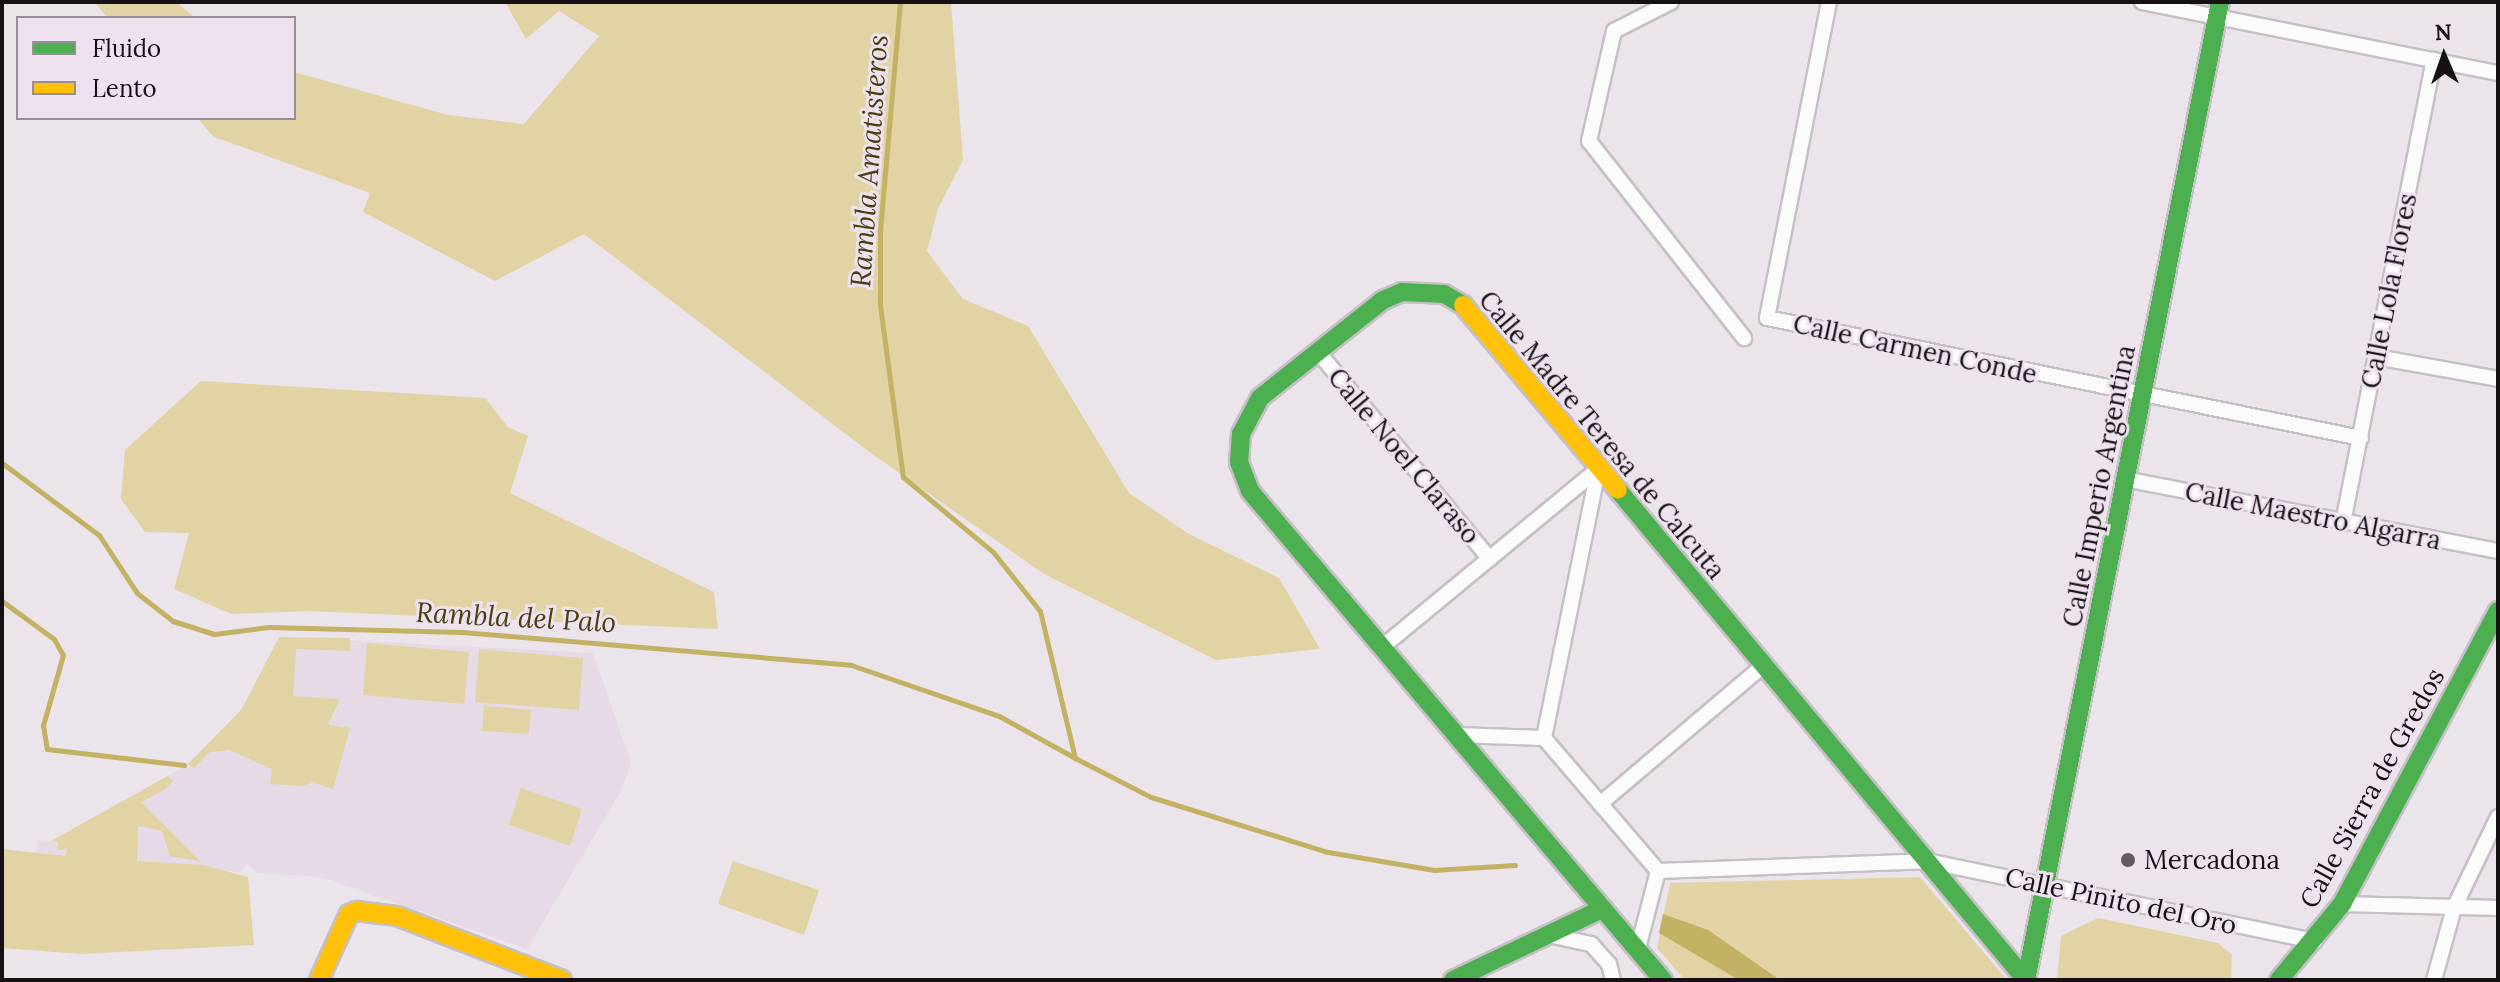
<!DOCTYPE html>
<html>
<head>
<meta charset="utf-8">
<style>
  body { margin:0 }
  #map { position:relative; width:2500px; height:982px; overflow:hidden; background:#ebe5eb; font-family:Lora,serif }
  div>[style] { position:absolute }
  .built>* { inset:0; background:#e6dae6 }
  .green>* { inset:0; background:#e1d3a4 }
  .water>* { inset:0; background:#c4b264 }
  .stream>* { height:5px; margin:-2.5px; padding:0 2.5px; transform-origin:2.5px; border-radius:2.5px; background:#c4b264 }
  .roads { filter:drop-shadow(2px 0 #c5c0c5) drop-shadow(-2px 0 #c5c0c5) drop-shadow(0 2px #c5c0c5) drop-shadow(0 -2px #c5c0c5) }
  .street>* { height:14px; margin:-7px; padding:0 7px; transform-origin:7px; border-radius:7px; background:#fcfbfc }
  .fast>* { height:18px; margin:-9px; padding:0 9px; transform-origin:9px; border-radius:9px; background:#4caf50 }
  .slow>* { height:18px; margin:-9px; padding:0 9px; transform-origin:9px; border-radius:9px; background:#ffc107 }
  .dots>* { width:22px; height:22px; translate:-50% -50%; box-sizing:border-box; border:4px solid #eee2ee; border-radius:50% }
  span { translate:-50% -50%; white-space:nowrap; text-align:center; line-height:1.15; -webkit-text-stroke:6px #eee2ee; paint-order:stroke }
  .street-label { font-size:26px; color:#151115 }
  .poi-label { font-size:26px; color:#151115 }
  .left { translate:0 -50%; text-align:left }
  .water-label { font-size:28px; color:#483e10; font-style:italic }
  .frame { position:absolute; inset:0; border:4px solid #151115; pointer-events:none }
  .legend { position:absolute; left:16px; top:16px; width:280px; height:104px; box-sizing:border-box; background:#eee2ee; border:2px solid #978e97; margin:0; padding:10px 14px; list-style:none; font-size:24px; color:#151115 }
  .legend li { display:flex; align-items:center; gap:16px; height:40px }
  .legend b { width:40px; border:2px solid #978e97 }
  .north { position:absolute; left:2404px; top:16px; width:80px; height:80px; -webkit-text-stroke:6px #eee2ee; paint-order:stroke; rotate:358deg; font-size:22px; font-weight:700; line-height:32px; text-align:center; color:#151115 }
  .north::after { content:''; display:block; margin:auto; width:28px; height:36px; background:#151115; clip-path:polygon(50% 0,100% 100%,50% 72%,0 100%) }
</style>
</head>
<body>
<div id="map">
  <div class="built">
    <div style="clip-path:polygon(279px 637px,593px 653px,631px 763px,621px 791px,527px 949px,321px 877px,257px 873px,247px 863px,241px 872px,38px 857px,37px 840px,51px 841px,190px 763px,214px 742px,242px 709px)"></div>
  </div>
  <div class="green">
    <div style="clip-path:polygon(94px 2px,177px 2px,195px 18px,108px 18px)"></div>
    <div style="clip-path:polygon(505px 2px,951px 2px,963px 160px,938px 209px,927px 251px,963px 299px,1028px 326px,1129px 493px,1189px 534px,1279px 578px,1320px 649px,1216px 660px,1044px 574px,868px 451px,584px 234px,495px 281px,363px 212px,370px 193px,214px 137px,197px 118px,294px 118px,294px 72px,448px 115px,524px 124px,599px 36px,559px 11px,526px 39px)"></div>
    <div style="clip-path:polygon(201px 381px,485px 398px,508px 427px,528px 436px,510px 493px,714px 592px,718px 629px,309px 611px,231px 614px,174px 589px,189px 533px,145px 532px,121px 499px,125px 450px)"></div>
    <div style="clip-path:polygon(279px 637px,350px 638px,350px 651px,296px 649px,293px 696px,340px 699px,328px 725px,350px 728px,333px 789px,310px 781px,307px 786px,270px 784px,272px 769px,229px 750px,210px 752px,194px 768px,188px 764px,242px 709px)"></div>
    <div style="clip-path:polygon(367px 643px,469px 652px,464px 704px,363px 695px)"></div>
    <div style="clip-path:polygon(479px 649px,583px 658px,579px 710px,475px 702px)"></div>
    <div style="clip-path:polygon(484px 706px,531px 710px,529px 734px,482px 731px)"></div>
    <div style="clip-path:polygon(168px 776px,173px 781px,164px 790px,141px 802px,200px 861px,170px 856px,162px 831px,138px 826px,137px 861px,203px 865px,248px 877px,254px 945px,81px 954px,2px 948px,2px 849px,66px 856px,67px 848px,58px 851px,58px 842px,51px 841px)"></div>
    <div style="clip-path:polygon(521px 788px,582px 809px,570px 846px,509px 825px)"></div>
    <div style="clip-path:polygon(733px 861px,819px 890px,804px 935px,718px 904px)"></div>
    <div style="clip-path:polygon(1920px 877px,2007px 980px,1685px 980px,1657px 948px,1670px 883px)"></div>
    <div style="clip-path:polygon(2098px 918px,2218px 943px,2232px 955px,2231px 980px,2057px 980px,2061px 936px)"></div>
  </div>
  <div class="water">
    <div style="clip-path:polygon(1663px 914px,1708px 930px,1780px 980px,1739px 980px,1659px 933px)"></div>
  </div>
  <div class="stream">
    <div style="left:900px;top:2px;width:231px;rotate:95deg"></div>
    <div style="left:880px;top:232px;width:73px;rotate:90deg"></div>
    <div style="left:880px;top:305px;width:174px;rotate:82.4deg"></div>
    <div style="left:903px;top:477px;width:117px;rotate:39.8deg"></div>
    <div style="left:993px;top:552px;width:75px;rotate:51.5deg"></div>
    <div style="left:1040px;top:611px;width:151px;rotate:76.6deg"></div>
    <div style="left:1075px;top:758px;width:85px;rotate:27.2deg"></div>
    <div style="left:1151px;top:797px;width:185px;rotate:17.3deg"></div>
    <div style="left:1328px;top:852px;width:108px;rotate:9.6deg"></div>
    <div style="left:1434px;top:870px;width:81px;rotate:-3.5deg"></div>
    <div style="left:2px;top:463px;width:121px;rotate:36.6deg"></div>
    <div style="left:99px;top:535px;width:69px;rotate:56.8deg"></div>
    <div style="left:137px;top:593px;width:46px;rotate:37.9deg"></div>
    <div style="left:173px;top:621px;width:43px;rotate:17.6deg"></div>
    <div style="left:214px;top:634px;width:55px;rotate:-7.3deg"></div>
    <div style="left:269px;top:627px;width:193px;rotate:1.5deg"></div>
    <div style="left:462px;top:632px;width:390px;rotate:4.8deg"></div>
    <div style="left:851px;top:665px;width:157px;rotate:19deg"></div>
    <div style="left:999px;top:716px;width:87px;rotate:28.9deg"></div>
    <div style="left:2px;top:601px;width:64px;rotate:36.2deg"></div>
    <div style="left:54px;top:639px;width:18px;rotate:61deg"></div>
    <div style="left:63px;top:655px;width:73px;rotate:105.9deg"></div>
    <div style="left:43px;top:725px;width:24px;rotate:81deg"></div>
    <div style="left:47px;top:749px;width:138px;rotate:6.7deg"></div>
  </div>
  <div class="roads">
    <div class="street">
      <div style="left:1671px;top:2px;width:64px;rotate:153deg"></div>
      <div style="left:1614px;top:31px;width:113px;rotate:102.8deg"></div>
      <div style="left:1589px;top:141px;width:251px;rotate:51.8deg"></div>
      <div style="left:1829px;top:2px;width:322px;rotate:101.1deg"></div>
      <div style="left:1767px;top:318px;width:606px;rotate:11.42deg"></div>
      <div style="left:2142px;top:2px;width:363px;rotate:11.3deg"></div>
      <div style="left:1318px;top:352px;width:269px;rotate:50.3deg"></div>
      <div style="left:2376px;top:357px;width:124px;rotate:10.2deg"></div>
      <div style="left:2129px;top:480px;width:376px;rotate:10.9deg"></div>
      <div style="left:2343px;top:523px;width:472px;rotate:-78.9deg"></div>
      <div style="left:1381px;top:648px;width:281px;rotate:-39.5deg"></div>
      <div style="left:1455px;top:735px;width:89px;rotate:1.9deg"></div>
      <div style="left:1544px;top:738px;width:175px;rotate:49.4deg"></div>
      <div style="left:1658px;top:871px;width:84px;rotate:104.5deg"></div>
      <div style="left:1544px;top:738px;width:274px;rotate:-78.6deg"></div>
      <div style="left:1600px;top:804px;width:214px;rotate:-40.3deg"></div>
      <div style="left:1658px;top:871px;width:269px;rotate:-2.1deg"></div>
      <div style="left:1927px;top:861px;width:396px;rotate:11.7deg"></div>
      <div style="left:2342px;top:904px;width:156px;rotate:1.5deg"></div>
      <div style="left:1553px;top:936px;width:39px;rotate:12deg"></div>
      <div style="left:1591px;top:944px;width:27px;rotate:48deg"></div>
      <div style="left:1609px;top:964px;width:16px;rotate:76deg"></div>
      <div style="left:2434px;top:980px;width:75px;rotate:-74.5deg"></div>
      <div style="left:2454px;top:908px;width:101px;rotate:-64.2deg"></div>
    </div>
    <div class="fast">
      <div style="left:1463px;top:305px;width:22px;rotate:-150deg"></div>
      <div style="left:1444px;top:294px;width:42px;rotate:-177.3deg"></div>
      <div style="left:1402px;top:292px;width:21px;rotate:157deg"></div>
      <div style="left:1383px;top:300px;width:157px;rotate:141.5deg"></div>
      <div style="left:1260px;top:398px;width:41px;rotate:117.8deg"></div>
      <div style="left:1241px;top:434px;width:28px;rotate:94deg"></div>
      <div style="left:1239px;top:462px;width:31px;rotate:69deg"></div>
      <div style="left:1250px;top:491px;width:640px;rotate:49.82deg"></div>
      <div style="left:1618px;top:490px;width:638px;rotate:50.22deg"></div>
      <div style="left:1453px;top:980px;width:163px;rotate:-25.5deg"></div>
      <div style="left:2026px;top:980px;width:997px;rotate:-78.78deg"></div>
      <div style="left:2279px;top:980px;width:99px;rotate:-50.3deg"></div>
      <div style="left:2342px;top:904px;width:332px;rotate:-62deg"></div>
    </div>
    <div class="slow">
      <div style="left:1463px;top:305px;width:241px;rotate:50deg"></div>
      <div style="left:319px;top:980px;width:72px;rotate:-65.6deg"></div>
      <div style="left:349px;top:914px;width:9px;rotate:-21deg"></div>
      <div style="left:357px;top:911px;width:40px;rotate:7.1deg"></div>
      <div style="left:397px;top:916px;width:177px;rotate:21.2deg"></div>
    </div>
  </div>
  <div class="dots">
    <div style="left:2128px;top:860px;background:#605b60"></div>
  </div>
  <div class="street-label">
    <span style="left:2389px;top:291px;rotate:-79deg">Calle Lola Flores</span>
    <span style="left:1915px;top:349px;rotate:12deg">Calle Carmen Conde</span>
    <span style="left:1602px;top:435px;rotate:50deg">Calle Madre Teresa de Calcuta</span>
    <span style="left:1404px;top:456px;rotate:50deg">Calle Noel Claraso</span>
    <span style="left:2099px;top:486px;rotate:-79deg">Calle Imperio Argentina</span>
    <span style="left:2313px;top:516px;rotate:11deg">Calle Maestro Algarra</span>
    <span style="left:2372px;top:788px;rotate:-61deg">Calle Sierra de Gredos</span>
    <span style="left:2121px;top:901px;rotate:12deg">Calle Pinito del Oro</span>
  </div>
  <div class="poi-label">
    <span class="left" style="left:2144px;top:860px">Mercadona</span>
  </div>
  <div class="water-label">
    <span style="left:869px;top:161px;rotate:-86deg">Rambla Amatisteros</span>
    <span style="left:516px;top:617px;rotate:3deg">Rambla del Palo</span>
  </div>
  <div class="frame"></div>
  <ul class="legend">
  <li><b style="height:10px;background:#4caf50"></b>Fluido</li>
  <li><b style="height:10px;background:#ffc107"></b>Lento</li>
  </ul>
  <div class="north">N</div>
</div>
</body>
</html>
